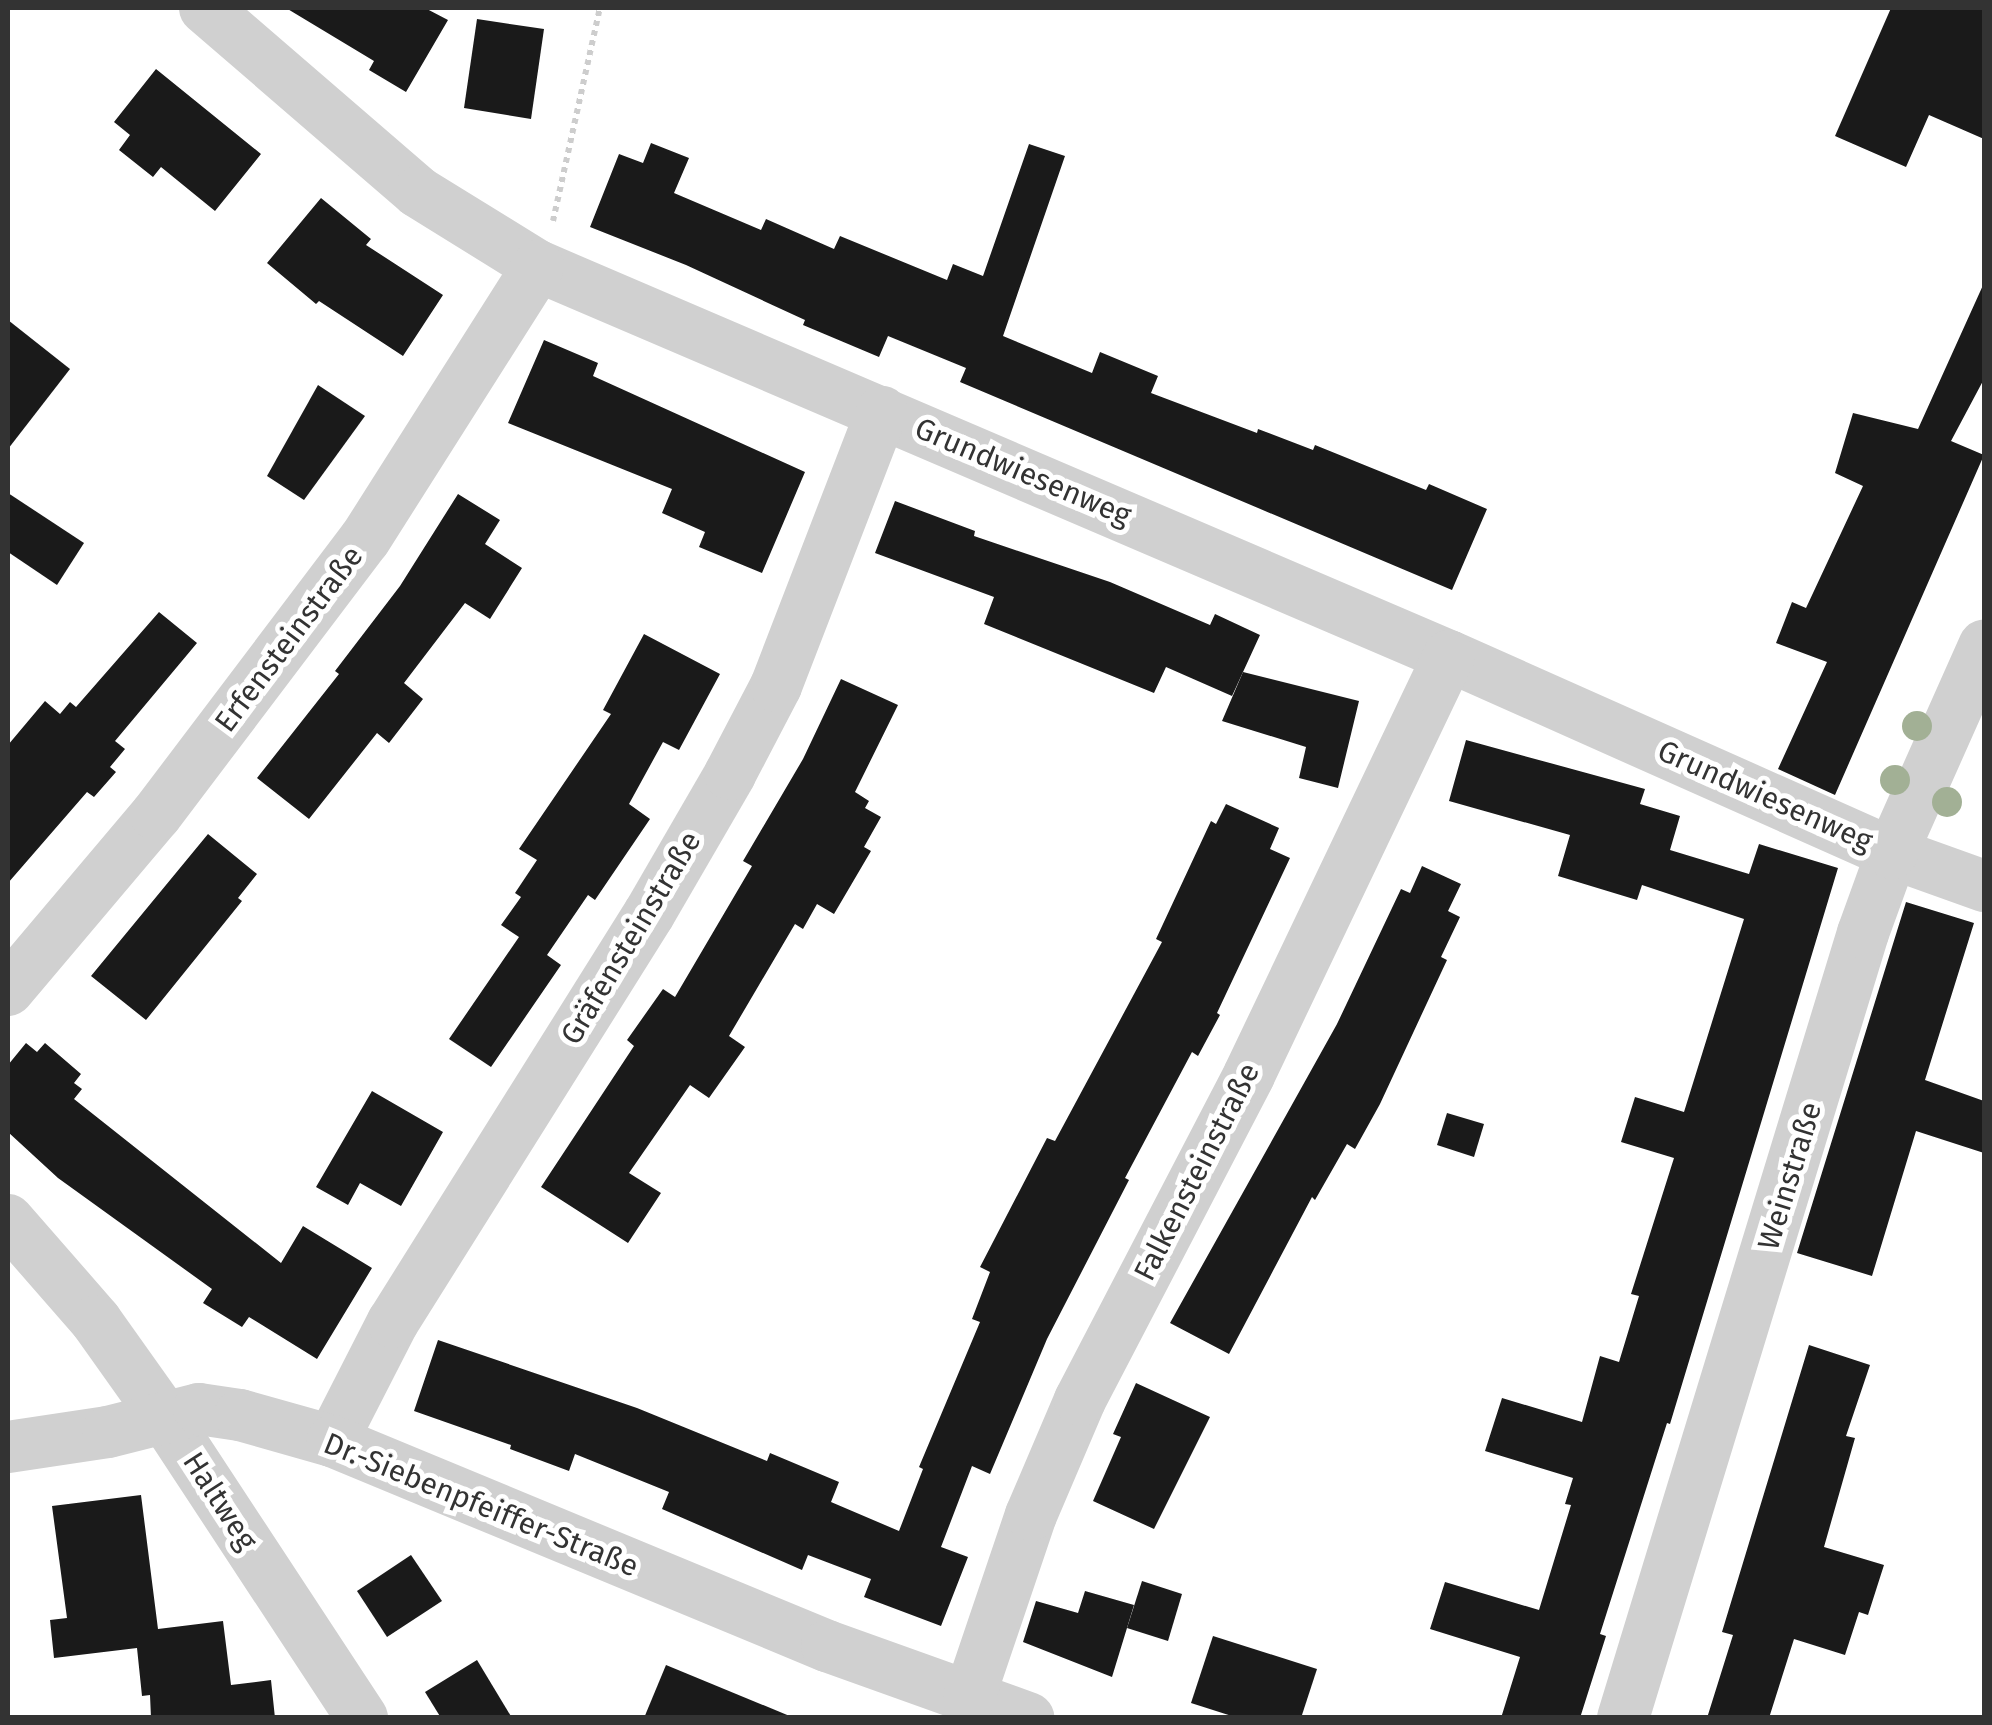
<!DOCTYPE html>
<html>
<head>
<meta charset="utf-8">
<style>
  body { margin:0 }
  #map { position:relative; width:1992px; height:1725px; overflow:hidden; background:#fff; font-family:"Fira Sans",sans-serif }
  div>[style] { position:absolute }
  .building>* { inset:0; background:#1a1a1a }
  .path>* { height:6px; margin-top:-3px; transform-origin:0; background:repeating-linear-gradient(90deg,#cdcdcd 0 5px,transparent 0 10px) }
  .minor>* { height:52px; margin:-26px; padding:0 26px; transform-origin:26px; border-radius:26px; background:#d0d0d0 }
  .trees>* { width:30px; height:30px; margin:-15px; border-radius:50%; background:#a2b095 }
  span { translate:-50% -50%; white-space:nowrap; text-align:center; line-height:1.15; -webkit-text-stroke:10px #fff; paint-order:stroke }
  .street-label { font-size:30px; color:#333 }
  .frame { position:absolute; inset:0; border:10px solid #333; pointer-events:none }
</style>
</head>
<body>
<div id="map">
  <div class="building">
    <div style="clip-path:polygon(286px 8px,425px 8px,448px 20px,406px 92px,369px 70px,374px 61px)"></div>
    <div style="clip-path:polygon(1891px 8px,1984px 8px,1984px 139px,1929px 115px,1906px 167px,1835px 136px)"></div>
    <div style="clip-path:polygon(477px 19px,544px 29px,531px 119px,464px 108px)"></div>
    <div style="clip-path:polygon(156px 69px,261px 154px,215px 211px,161px 167px,153px 177px,119px 150px,130px 135px,114px 122px)"></div>
    <div style="clip-path:polygon(651px 143px,689px 158px,674px 193px,761px 230px,766px 219px,834px 249px,840px 236px,947px 280px,953px 264px,983px 276px,1029px 144px,1065px 156px,1003px 336px,1092px 373px,1100px 352px,1158px 376px,1151px 393px,1257px 433px,1258px 429px,1313px 450px,1315px 445px,1426px 490px,1429px 484px,1487px 509px,1452px 590px,960px 382px,966px 368px,888px 336px,879px 357px,803px 325px,805px 320px,686px 265px,590px 227px,619px 154px,643px 163px)"></div>
    <div style="clip-path:polygon(321px 198px,371px 239px,366px 245px,443px 295px,403px 356px,319px 301px,316px 304px,267px 263px)"></div>
    <div style="clip-path:polygon(1984px 283px,1984px 379px,1951px 441px,1984px 455px,1835px 795px,1778px 769px,1827px 662px,1776px 643px,1792px 602px,1806px 608px,1863px 486px,1835px 473px,1853px 413px,1918px 429px)"></div>
    <div style="clip-path:polygon(8px 320px,70px 369px,8px 449px)"></div>
    <div style="clip-path:polygon(544px 340px,598px 363px,593px 376px,805px 472px,762px 573px,699px 547px,705px 532px,662px 513px,672px 489px,508px 423px)"></div>
    <div style="clip-path:polygon(318px 385px,365px 416px,304px 500px,267px 476px)"></div>
    <div style="clip-path:polygon(8px 493px,84px 543px,57px 585px,8px 552px)"></div>
    <div style="clip-path:polygon(458px 494px,500px 520px,485px 544px,522px 568px,490px 619px,465px 603px,404px 683px,423px 699px,389px 743px,377px 733px,309px 819px,257px 778px,339px 674px,335px 671px,400px 586px)"></div>
    <div style="clip-path:polygon(895px 501px,975px 531px,974px 536px,1110px 582px,1210px 625px,1215px 614px,1260px 635px,1232px 696px,1166px 667px,1154px 693px,984px 624px,994px 597px,875px 553px)"></div>
    <div style="clip-path:polygon(159px 612px,197px 643px,115px 741px,125px 749px,110px 767px,116px 772px,94px 797px,87px 792px,8px 883px,8px 745px,45px 701px,60px 714px,70px 702px,76px 707px)"></div>
    <div style="clip-path:polygon(644px 634px,720px 674px,679px 750px,663px 742px,629px 804px,650px 819px,595px 900px,588px 895px,547px 955px,561px 965px,491px 1067px,449px 1039px,519px 937px,501px 925px,521px 897px,515px 893px,537px 860px,519px 849px,611px 714px,603px 710px)"></div>
    <div style="clip-path:polygon(1243px 672px,1359px 701px,1338px 788px,1299px 778px,1306px 747px,1222px 721px)"></div>
    <div style="clip-path:polygon(841px 679px,898px 705px,855px 792px,869px 801px,865px 808px,881px 817px,864px 847px,871px 851px,834px 914px,817px 904px,803px 929px,795px 924px,729px 1036px,745px 1047px,709px 1098px,690px 1085px,629px 1173px,661px 1193px,628px 1243px,541px 1187px,634px 1046px,627px 1040px,663px 989px,675px 997px,752px 866px,743px 861px,803px 759px)"></div>
    <div style="clip-path:polygon(1466px 740px,1645px 789px,1640px 804px,1680px 816px,1670px 850px,1749px 874px,1759px 844px,1838px 868px,1670px 1424px,1667px 1423px,1600px 1634px,1606px 1636px,1580px 1718px,1501px 1718px,1520px 1657px,1430px 1629px,1445px 1582px,1539px 1610px,1571px 1505px,1565px 1504px,1573px 1478px,1485px 1451px,1502px 1398px,1582px 1422px,1600px 1356px,1619px 1362px,1639px 1296px,1631px 1294px,1674px 1158px,1621px 1142px,1635px 1097px,1684px 1112px,1744px 919px,1642px 885px,1637px 900px,1558px 876px,1570px 835px,1449px 801px)"></div>
    <div style="clip-path:polygon(1226px 804px,1279px 828px,1270px 849px,1290px 858px,1217px 1013px,1220px 1015px,1198px 1056px,1192px 1052px,1125px 1178px,1129px 1180px,1047px 1339px,990px 1474px,972px 1466px,941px 1547px,968px 1557px,941px 1626px,864px 1597px,871px 1579px,808px 1555px,802px 1570px,662px 1509px,669px 1492px,575px 1454px,569px 1471px,510px 1449px,511px 1445px,414px 1411px,438px 1340px,637px 1408px,767px 1461px,770px 1453px,839px 1482px,831px 1502px,899px 1531px,923px 1469px,919px 1467px,980px 1322px,972px 1319px,990px 1272px,980px 1267px,1047px 1138px,1055px 1141px,1162px 942px,1156px 939px,1211px 821px,1216px 824px)"></div>
    <div style="clip-path:polygon(208px 834px,257px 874px,238px 898px,242px 901px,146px 1020px,91px 976px)"></div>
    <div style="clip-path:polygon(1422px 866px,1461px 884px,1448px 911px,1460px 917px,1441px 957px,1447px 960px,1380px 1104px,1355px 1149px,1347px 1144px,1315px 1200px,1312px 1197px,1229px 1354px,1170px 1323px,1337px 1024px,1401px 889px,1410px 893px)"></div>
    <div style="clip-path:polygon(1906px 902px,1974px 923px,1925px 1080px,1984px 1101px,1984px 1153px,1916px 1131px,1872px 1276px,1797px 1253px)"></div>
    <div style="clip-path:polygon(26px 1043px,37px 1052px,45px 1043px,81px 1074px,74px 1083px,82px 1089px,74px 1099px,281px 1263px,303px 1226px,372px 1268px,317px 1359px,249px 1317px,242px 1327px,203px 1303px,212px 1289px,58px 1178px,8px 1132px,8px 1065px)"></div>
    <div style="clip-path:polygon(372px 1091px,443px 1132px,401px 1206px,360px 1183px,348px 1205px,316px 1187px)"></div>
    <div style="clip-path:polygon(1447px 1113px,1484px 1124px,1474px 1157px,1437px 1145px)"></div>
    <div style="clip-path:polygon(1809px 1345px,1870px 1365px,1846px 1436px,1855px 1438px,1824px 1547px,1884px 1565px,1868px 1615px,1859px 1612px,1845px 1655px,1794px 1639px,1769px 1718px,1707px 1718px,1733px 1635px,1722px 1632px)"></div>
    <div style="clip-path:polygon(1136px 1383px,1210px 1417px,1154px 1529px,1093px 1501px,1121px 1437px,1113px 1434px)"></div>
    <div style="clip-path:polygon(141px 1495px,158px 1629px,223px 1621px,231px 1685px,271px 1680px,275px 1718px,151px 1718px,150px 1695px,142px 1696px,137px 1648px,54px 1658px,50px 1620px,67px 1618px,52px 1506px)"></div>
    <div style="clip-path:polygon(411px 1555px,442px 1601px,387px 1637px,357px 1591px)"></div>
    <div style="clip-path:polygon(1142px 1581px,1182px 1594px,1168px 1641px,1127px 1628px)"></div>
    <div style="clip-path:polygon(1085px 1591px,1134px 1605px,1112px 1677px,1023px 1642px,1036px 1601px,1078px 1613px)"></div>
    <div style="clip-path:polygon(1213px 1636px,1317px 1669px,1301px 1718px,1238px 1718px,1191px 1703px)"></div>
    <div style="clip-path:polygon(477px 1660px,512px 1718px,441px 1718px,425px 1692px)"></div>
    <div style="clip-path:polygon(666px 1665px,792px 1717px,792px 1718px,644px 1718px)"></div>
  </div>
  <div class="path">
    <div style="left:553px;top:221px;width:218px;rotate:-77.6deg"></div>
  </div>
  <div class="minor">
    <div style="left:205px;top:8px;width:281px;rotate:40.8deg"></div>
    <div style="left:418px;top:192px;width:141px;rotate:31.7deg"></div>
    <div style="left:538px;top:266px;width:991px;rotate:23.18deg"></div>
    <div style="left:1449px;top:656px;width:485px;rotate:24deg"></div>
    <div style="left:1892px;top:853px;width:98px;rotate:19.7deg"></div>
    <div style="left:8px;top:990px;width:229px;rotate:-49.8deg"></div>
    <div style="left:156px;top:815px;width:346px;rotate:-52.9deg"></div>
    <div style="left:365px;top:539px;width:323px;rotate:-57.6deg"></div>
    <div style="left:8px;top:1220px;width:134px;rotate:48.9deg"></div>
    <div style="left:96px;top:1321px;width:119px;rotate:54.6deg"></div>
    <div style="left:165px;top:1418px;width:359px;rotate:56.7deg"></div>
    <div style="left:332px;top:1441px;width:134px;rotate:-62.9deg"></div>
    <div style="left:393px;top:1322px;width:482px;rotate:-57.9deg"></div>
    <div style="left:649px;top:914px;width:162px;rotate:-59.9deg"></div>
    <div style="left:730px;top:774px;width:99px;rotate:-62.4deg"></div>
    <div style="left:776px;top:686px;width:294px;rotate:-68.9deg"></div>
    <div style="left:8px;top:1447px;width:101px;rotate:-8.5deg"></div>
    <div style="left:108px;top:1432px;width:94px;rotate:-14.2deg"></div>
    <div style="left:199px;top:1409px;width:41px;rotate:8.3deg"></div>
    <div style="left:240px;top:1415px;width:96px;rotate:15.8deg"></div>
    <div style="left:332px;top:1441px;width:536px;rotate:22.5deg"></div>
    <div style="left:827px;top:1646px;width:214px;rotate:19.7deg"></div>
    <div style="left:969px;top:1698px;width:193px;rotate:-71.3deg"></div>
    <div style="left:1031px;top:1515px;width:125px;rotate:-66.9deg"></div>
    <div style="left:1080px;top:1400px;width:366px;rotate:-62.5deg"></div>
    <div style="left:1249px;top:1075px;width:464px;rotate:-64.5deg"></div>
    <div style="left:1623px;top:1718px;width:821px;rotate:-73deg"></div>
    <div style="left:1863px;top:933px;width:85px;rotate:-70.1deg"></div>
    <div style="left:1892px;top:853px;width:227px;rotate:-66deg"></div>
  </div>
  <div class="trees">
    <div style="left:1917px;top:726px"></div>
    <div style="left:1895px;top:780px"></div>
    <div style="left:1947px;top:802px"></div>
  </div>
  <div class="street-label">
    <span style="left:1023px;top:472px;rotate:23deg">Grundwiesenweg</span>
    <span style="left:289px;top:639px;rotate:-53deg">Erfensteinstraße</span>
    <span style="left:1765px;top:796px;rotate:24deg">Grundwiesenweg</span>
    <span style="left:631px;top:938px;rotate:-59deg">Gräfensteinstraße</span>
    <span style="left:1197px;top:1172px;rotate:-63deg">Falkensteinstraße</span>
    <span style="left:1790px;top:1176px;rotate:-73deg">Weinstraße</span>
    <span style="left:220px;top:1501px;rotate:57deg">Haltweg</span>
    <span style="left:481px;top:1505px;rotate:22deg">Dr.-Siebenpfeiffer-Straße</span>
  </div>
  <div class="frame"></div>
</div>
</body>
</html>
